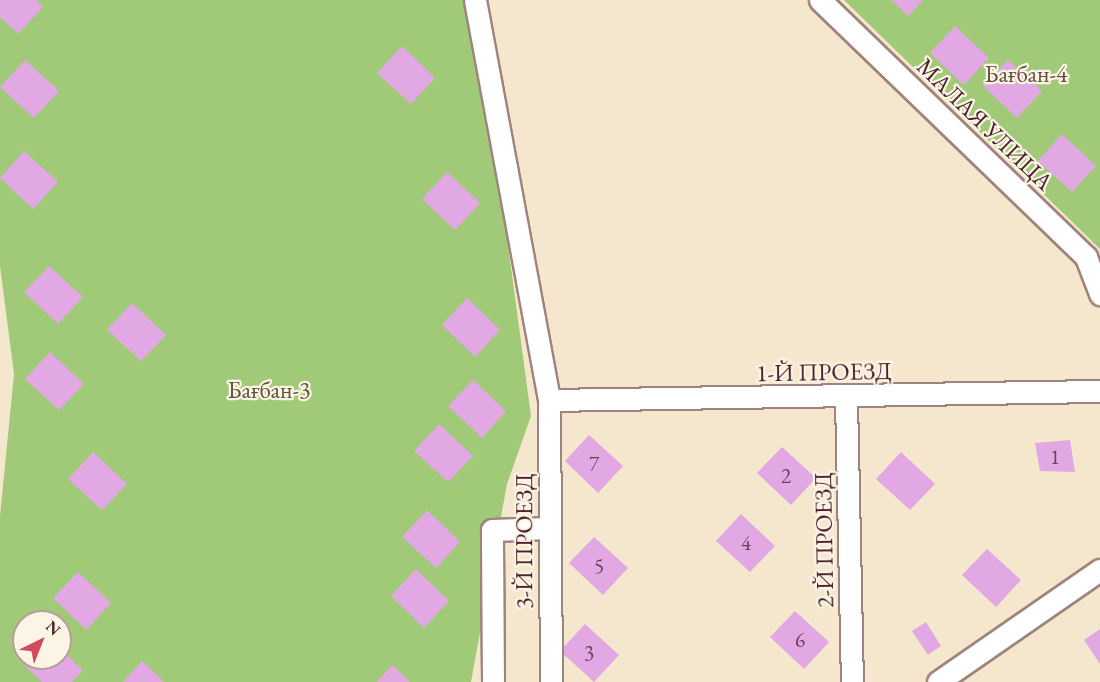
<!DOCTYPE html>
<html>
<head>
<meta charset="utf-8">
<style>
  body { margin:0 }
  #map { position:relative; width:1100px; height:682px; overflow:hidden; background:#f5e7cd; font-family:"EB Garamond",serif }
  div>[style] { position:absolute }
  .green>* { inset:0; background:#a0ca77 }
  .building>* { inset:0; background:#e1a8e3 }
  .roads { filter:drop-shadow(2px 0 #a0837c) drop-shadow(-2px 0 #a0837c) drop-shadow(0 2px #a0837c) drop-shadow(0 -2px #a0837c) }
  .minor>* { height:21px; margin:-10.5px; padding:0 10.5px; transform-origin:10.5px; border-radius:10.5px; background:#fff }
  span { translate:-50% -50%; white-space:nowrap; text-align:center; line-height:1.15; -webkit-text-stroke:4.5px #fcf5e5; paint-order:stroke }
  .number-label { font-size:21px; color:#704159 }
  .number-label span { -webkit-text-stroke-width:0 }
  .park-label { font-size:24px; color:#645242 }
  .street-label { font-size:24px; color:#4a1f2b }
  .north { position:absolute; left:12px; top:610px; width:60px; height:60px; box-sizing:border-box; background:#fcf5e5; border:2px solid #b59f9b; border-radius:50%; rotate:43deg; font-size:16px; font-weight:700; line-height:24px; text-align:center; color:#4a1f2b }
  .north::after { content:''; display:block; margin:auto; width:21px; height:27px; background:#d1495b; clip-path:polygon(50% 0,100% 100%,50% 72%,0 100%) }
</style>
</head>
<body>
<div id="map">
  <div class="green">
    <div style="clip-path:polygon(evenodd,0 0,475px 0,531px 416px,507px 484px,471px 682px,0 682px,0 516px,14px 374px,0 266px,0 0,24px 622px,60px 622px,60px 658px,24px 658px,24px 622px)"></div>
    <div style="clip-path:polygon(844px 0,1100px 0,1100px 249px)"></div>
  </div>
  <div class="building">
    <div style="clip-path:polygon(0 0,36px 0,43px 7px,18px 34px,0 17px)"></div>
    <div style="clip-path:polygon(891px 0,923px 0,908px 16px)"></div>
    <div style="clip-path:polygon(955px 26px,989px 58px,964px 85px,930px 53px)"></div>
    <div style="clip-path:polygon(402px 46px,435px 78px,411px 104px,377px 73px)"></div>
    <div style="clip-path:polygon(25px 60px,59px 91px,34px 118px,0 87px)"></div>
    <div style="clip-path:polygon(1008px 60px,1042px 91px,1017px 118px,983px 86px)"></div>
    <div style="clip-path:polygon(1062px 134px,1096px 166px,1072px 192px,1038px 161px)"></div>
    <div style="clip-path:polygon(24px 151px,58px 182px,33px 209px,0 178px)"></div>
    <div style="clip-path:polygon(447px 172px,480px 203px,455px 230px,422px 199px)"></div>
    <div style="clip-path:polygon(49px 266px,83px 297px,58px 324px,24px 292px)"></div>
    <div style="clip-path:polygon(467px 298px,500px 330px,475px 357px,442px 325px)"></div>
    <div style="clip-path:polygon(132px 303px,166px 335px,141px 361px,107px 330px)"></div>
    <div style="clip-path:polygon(50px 352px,84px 384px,59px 410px,25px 379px)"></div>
    <div style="clip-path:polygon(473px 380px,506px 411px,482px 438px,448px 406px)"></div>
    <div style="clip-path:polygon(439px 424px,473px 456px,448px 482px,414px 451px)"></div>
    <div style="clip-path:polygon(589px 435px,623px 466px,598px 493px,565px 461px)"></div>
    <div style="clip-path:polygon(1070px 440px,1075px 472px,1040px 471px,1035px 443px)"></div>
    <div style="clip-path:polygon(782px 447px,816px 478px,791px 505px,757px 473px)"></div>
    <div style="clip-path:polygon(93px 452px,127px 484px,102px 510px,68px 479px)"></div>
    <div style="clip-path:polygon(901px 452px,935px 484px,910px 510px,876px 479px)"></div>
    <div style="clip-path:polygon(427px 510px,460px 542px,436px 568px,402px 537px)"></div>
    <div style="clip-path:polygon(741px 514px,775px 546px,750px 572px,716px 541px)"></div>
    <div style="clip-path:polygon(594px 537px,628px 568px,603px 595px,569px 563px)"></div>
    <div style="clip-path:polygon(987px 549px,1021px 580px,996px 607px,962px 575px)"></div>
    <div style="clip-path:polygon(416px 569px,449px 601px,424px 628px,391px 596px)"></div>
    <div style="clip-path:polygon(78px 572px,111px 603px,86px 630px,53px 598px)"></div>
    <div style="clip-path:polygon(795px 611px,829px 642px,804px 669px,770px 637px)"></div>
    <div style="clip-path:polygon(926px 622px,941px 646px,928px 655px,912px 631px)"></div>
    <div style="clip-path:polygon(585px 624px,619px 655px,594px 682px,560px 651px)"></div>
    <div style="clip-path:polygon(1100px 629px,1100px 664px,1084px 640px)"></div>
    <div style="clip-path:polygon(60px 649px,83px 670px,72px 682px,42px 682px,24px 665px,31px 658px,60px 658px)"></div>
    <div style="clip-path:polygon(142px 661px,164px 682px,123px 682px)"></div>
    <div style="clip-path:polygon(392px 665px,410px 682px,377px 682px)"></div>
  </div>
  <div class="roads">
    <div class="minor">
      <div style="left:475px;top:0;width:407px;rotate:79.5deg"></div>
      <div style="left:549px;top:400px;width:282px;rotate:89.6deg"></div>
      <div style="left:820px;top:0;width:370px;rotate:44deg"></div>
      <div style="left:1086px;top:257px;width:40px;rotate:69deg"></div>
      <div style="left:846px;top:398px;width:284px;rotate:88.8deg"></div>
      <div style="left:549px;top:400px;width:551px;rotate:-0.94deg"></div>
      <div style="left:493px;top:682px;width:152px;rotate:-90.4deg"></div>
      <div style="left:492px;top:530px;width:56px;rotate:-2deg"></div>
      <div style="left:938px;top:682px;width:197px;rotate:-34.7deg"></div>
    </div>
  </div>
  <div class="number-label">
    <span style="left:1055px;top:457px">1</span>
    <span style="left:594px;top:464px">7</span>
    <span style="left:786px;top:476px">2</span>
    <span style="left:746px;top:543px">4</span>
    <span style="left:599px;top:566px">5</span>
    <span style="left:800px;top:640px">6</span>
    <span style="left:589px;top:653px">3</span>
  </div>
  <div class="park-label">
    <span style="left:1026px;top:74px">Бағбан-4</span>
    <span style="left:269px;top:390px">Бағбан-3</span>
  </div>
  <div class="street-label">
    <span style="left:985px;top:124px;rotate:44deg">МАЛАЯ УЛИЦА</span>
    <span style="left:824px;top:372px;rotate:-1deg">1-Й ПРОЕЗД</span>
    <span style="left:824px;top:540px;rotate:-91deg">2-Й ПРОЕЗД</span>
    <span style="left:524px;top:541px;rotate:-90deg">3-Й ПРОЕЗД</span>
  </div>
  <div class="north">N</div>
</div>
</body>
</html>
